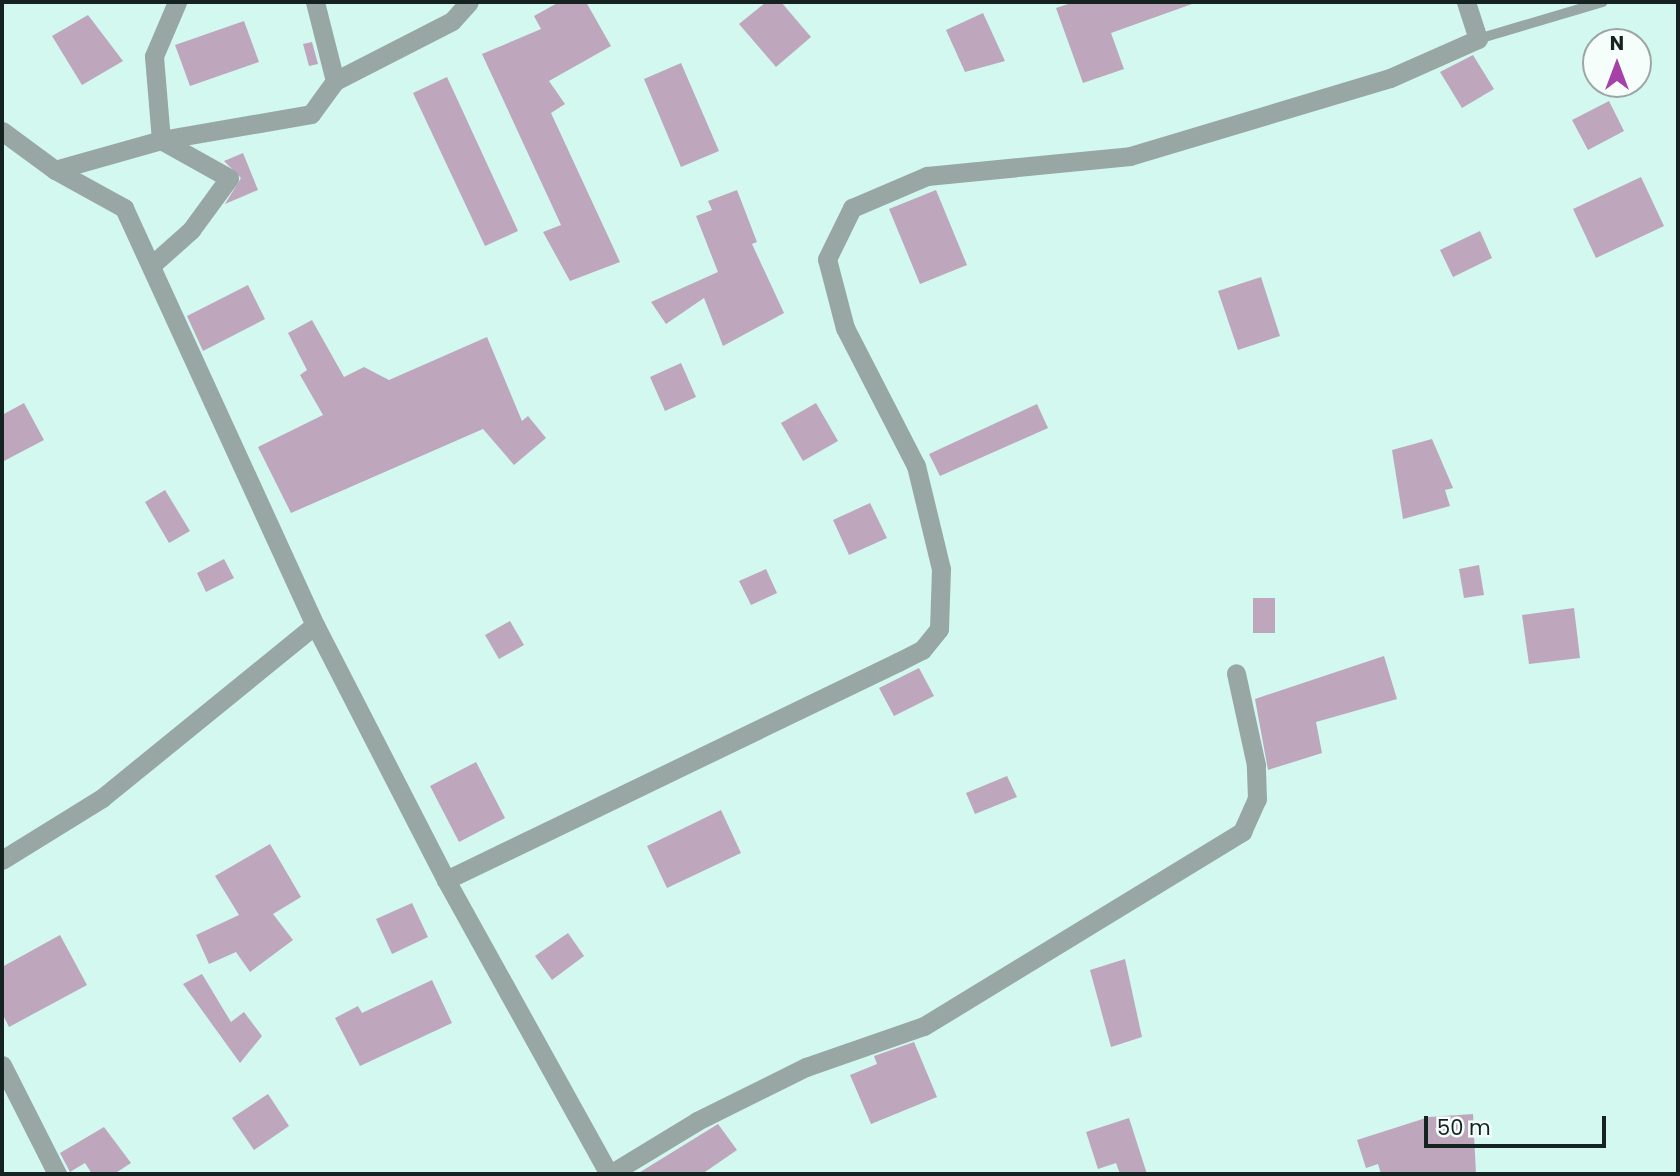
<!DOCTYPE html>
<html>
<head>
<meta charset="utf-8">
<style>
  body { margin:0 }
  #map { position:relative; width:1680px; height:1176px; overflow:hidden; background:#d2f8ef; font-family:Poppins,sans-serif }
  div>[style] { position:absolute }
  .building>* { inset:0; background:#bea7bd }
  .service>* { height:10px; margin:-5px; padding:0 5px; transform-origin:5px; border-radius:5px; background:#98a7a4 }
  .minor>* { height:19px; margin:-9.5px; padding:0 9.5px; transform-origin:9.5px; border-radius:9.5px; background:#98a7a4 }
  span { translate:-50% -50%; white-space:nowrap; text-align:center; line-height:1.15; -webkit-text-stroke:6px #f6fefc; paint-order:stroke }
  .frame { position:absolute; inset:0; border:4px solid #152320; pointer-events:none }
  .north { position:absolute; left:1582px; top:28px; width:70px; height:70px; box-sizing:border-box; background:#f6fefc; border:2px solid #9ca6a4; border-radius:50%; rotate:0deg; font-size:19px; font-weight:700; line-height:28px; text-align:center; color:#152320 }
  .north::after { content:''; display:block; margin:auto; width:24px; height:32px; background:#a541a7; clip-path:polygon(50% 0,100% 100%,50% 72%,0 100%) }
  .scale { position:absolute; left:1424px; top:1116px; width:182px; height:32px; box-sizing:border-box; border:4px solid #152320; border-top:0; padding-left:9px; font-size:21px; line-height:24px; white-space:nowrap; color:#152320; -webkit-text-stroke:5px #f6fefc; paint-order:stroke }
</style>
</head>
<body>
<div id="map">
  <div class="building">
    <div style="clip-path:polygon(559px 2px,586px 2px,611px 46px,549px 81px,565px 104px,551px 113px,620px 262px,570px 281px,543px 232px,561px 225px,482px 54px,541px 29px,534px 16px)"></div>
    <div style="clip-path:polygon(766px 2px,781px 2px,811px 37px,776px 67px,739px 24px)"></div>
    <div style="clip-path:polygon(1074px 2px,1192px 2px,1192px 4px,1111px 33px,1124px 69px,1083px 83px,1056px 8px)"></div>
    <div style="clip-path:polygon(983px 13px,1005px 61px,965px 72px,946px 30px)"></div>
    <div style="clip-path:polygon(88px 15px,123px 61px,82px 85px,52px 36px)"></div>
    <div style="clip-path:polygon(244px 21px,259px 62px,190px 86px,175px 45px)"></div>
    <div style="clip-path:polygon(312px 42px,318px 64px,309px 66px,303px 44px)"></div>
    <div style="clip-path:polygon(1473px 55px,1494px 89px,1462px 108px,1440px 72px)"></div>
    <div style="clip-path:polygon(681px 63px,719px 151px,681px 167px,644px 79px)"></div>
    <div style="clip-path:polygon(447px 77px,518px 231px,485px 246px,413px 93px)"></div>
    <div style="clip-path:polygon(1609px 101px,1624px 131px,1588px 150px,1572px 120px)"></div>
    <div style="clip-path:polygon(243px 153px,258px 190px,225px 204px,241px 178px,224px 161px)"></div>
    <div style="clip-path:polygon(1641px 177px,1664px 226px,1596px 258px,1573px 209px)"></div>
    <div style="clip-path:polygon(737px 190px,757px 242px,752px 244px,784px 313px,723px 346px,704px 298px,666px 324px,651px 302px,718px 272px,696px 216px,712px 210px,708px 201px)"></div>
    <div style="clip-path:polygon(936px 190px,967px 265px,920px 284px,889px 209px)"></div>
    <div style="clip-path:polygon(1480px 231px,1492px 258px,1453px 277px,1440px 250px)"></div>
    <div style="clip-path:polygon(1261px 277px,1280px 336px,1238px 350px,1218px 291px)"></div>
    <div style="clip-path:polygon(248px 285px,265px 319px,203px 351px,187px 316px)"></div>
    <div style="clip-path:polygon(312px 320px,344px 377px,364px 367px,389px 380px,487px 337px,522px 421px,528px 416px,546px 438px,514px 465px,483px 429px,291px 513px,258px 447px,323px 415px,300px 375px,307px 370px,288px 333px)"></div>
    <div style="clip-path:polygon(681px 363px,696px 397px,665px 411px,650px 377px)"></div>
    <div style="clip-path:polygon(24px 403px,44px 440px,2px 462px,2px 415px)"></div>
    <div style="clip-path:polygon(816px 403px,838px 441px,803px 461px,781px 423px)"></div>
    <div style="clip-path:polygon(1037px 404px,1048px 428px,940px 476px,929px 454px)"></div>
    <div style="clip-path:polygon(1432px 439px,1453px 488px,1445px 490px,1450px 506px,1403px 519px,1392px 450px)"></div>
    <div style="clip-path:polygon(165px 490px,190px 531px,169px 543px,145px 502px)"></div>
    <div style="clip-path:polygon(870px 503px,887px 538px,849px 555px,833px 520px)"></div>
    <div style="clip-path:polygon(224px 559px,234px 578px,206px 592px,197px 573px)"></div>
    <div style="clip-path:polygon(1479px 565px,1484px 595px,1464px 598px,1459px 569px)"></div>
    <div style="clip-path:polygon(766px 569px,777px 593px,751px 605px,739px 581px)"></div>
    <div style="clip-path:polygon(1253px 598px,1275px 598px,1275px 633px,1253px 633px)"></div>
    <div style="clip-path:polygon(1574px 608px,1580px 658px,1529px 664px,1522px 615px)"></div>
    <div style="clip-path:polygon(510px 621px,524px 645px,499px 659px,485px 635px)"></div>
    <div style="clip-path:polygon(1384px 656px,1397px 699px,1316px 722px,1322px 753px,1268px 770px,1255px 699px)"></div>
    <div style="clip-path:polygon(919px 668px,934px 696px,894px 716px,879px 688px)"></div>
    <div style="clip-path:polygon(476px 762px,505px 818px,459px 842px,430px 786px)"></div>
    <div style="clip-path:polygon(1007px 776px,1017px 797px,975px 814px,966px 793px)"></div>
    <div style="clip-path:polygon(721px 810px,741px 853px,667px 888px,647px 846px)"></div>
    <div style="clip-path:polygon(270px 844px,301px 897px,273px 914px,293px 940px,250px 972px,236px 952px,209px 964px,196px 935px,239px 915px,215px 876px)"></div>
    <div style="clip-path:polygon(412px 903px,428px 937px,392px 954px,376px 919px)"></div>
    <div style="clip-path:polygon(568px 933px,584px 956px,552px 980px,535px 956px)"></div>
    <div style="clip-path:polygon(60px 935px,87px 985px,9px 1027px,2px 1013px,2px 967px)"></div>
    <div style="clip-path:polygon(1125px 959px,1142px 1037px,1111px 1047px,1090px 970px)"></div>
    <div style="clip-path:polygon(202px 974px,231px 1022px,244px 1012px,262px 1036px,240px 1063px,183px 984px)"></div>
    <div style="clip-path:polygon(432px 980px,452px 1023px,360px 1066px,335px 1018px,358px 1006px,362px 1013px)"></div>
    <div style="clip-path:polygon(914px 1042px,937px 1097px,871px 1124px,850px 1075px,877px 1064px,874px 1056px)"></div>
    <div style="clip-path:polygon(268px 1094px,289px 1126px,254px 1150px,232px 1118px)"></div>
    <div style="clip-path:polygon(1473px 1114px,1476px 1174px,1381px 1174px,1378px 1164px,1366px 1168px,1357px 1140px,1429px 1117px)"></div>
    <div style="clip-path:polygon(1129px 1118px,1147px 1174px,1120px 1174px,1116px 1163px,1098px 1169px,1086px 1132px)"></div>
    <div style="clip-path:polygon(718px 1124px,737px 1150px,702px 1174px,637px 1174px)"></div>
    <div style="clip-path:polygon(104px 1127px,131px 1163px,114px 1174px,92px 1174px,85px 1163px,70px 1172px,60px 1153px)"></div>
  </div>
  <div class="service">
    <div style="left:1478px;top:39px;width:130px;rotate:-16.5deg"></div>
  </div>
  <div class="minor">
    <div style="left:335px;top:81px;width:131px;rotate:-27.1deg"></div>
    <div style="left:452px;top:21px;width:25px;rotate:-48deg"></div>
    <div style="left:2px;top:131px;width:66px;rotate:36.3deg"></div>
    <div style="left:55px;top:170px;width:79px;rotate:28.8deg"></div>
    <div style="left:124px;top:208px;width:459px;rotate:65.4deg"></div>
    <div style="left:315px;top:625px;width:287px;rotate:62.8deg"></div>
    <div style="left:446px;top:880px;width:336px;rotate:61deg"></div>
    <div style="left:55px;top:170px;width:110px;rotate:-15.8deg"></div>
    <div style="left:161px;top:140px;width:152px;rotate:-9.8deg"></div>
    <div style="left:311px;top:114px;width:41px;rotate:-54deg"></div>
    <div style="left:335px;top:81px;width:81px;rotate:-104.2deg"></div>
    <div style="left:154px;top:263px;width:50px;rotate:-41.7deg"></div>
    <div style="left:191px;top:230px;width:64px;rotate:-53.8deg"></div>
    <div style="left:229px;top:178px;width:78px;rotate:-150.8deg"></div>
    <div style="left:161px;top:140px;width:84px;rotate:-94.8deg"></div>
    <div style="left:154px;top:56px;width:59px;rotate:-66.9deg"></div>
    <div style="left:2px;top:860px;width:118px;rotate:-31.8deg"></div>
    <div style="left:102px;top:798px;width:274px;rotate:-39.1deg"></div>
    <div style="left:446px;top:880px;width:502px;rotate:-25.75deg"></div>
    <div style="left:898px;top:662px;width:27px;rotate:-27deg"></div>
    <div style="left:922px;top:650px;width:27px;rotate:-51deg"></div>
    <div style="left:939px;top:629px;width:60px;rotate:-88.1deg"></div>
    <div style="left:941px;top:569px;width:106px;rotate:-103.6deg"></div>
    <div style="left:916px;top:466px;width:155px;rotate:-117.2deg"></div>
    <div style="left:845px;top:328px;width:71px;rotate:-104.6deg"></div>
    <div style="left:827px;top:259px;width:57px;rotate:-63.9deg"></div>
    <div style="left:852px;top:208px;width:82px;rotate:-23.1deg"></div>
    <div style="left:927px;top:176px;width:204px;rotate:-5.6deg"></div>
    <div style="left:1130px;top:156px;width:271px;rotate:-16.7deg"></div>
    <div style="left:1390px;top:78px;width:96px;rotate:-23.9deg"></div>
    <div style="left:1478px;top:39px;width:39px;rotate:-108deg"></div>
    <div style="left:2px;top:1065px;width:122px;rotate:63.2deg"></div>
    <div style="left:610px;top:1174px;width:102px;rotate:-31.3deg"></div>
    <div style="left:697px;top:1121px;width:122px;rotate:-26.4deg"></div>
    <div style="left:806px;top:1067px;width:125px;rotate:-19.2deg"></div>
    <div style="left:924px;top:1026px;width:373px;rotate:-31.4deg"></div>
    <div style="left:1242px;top:832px;width:36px;rotate:-66deg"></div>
    <div style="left:1257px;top:799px;width:34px;rotate:-92deg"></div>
    <div style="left:1256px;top:765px;width:94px;rotate:-102.3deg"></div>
  </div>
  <div class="frame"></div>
  <div class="north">N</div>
  <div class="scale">50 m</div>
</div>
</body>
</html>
